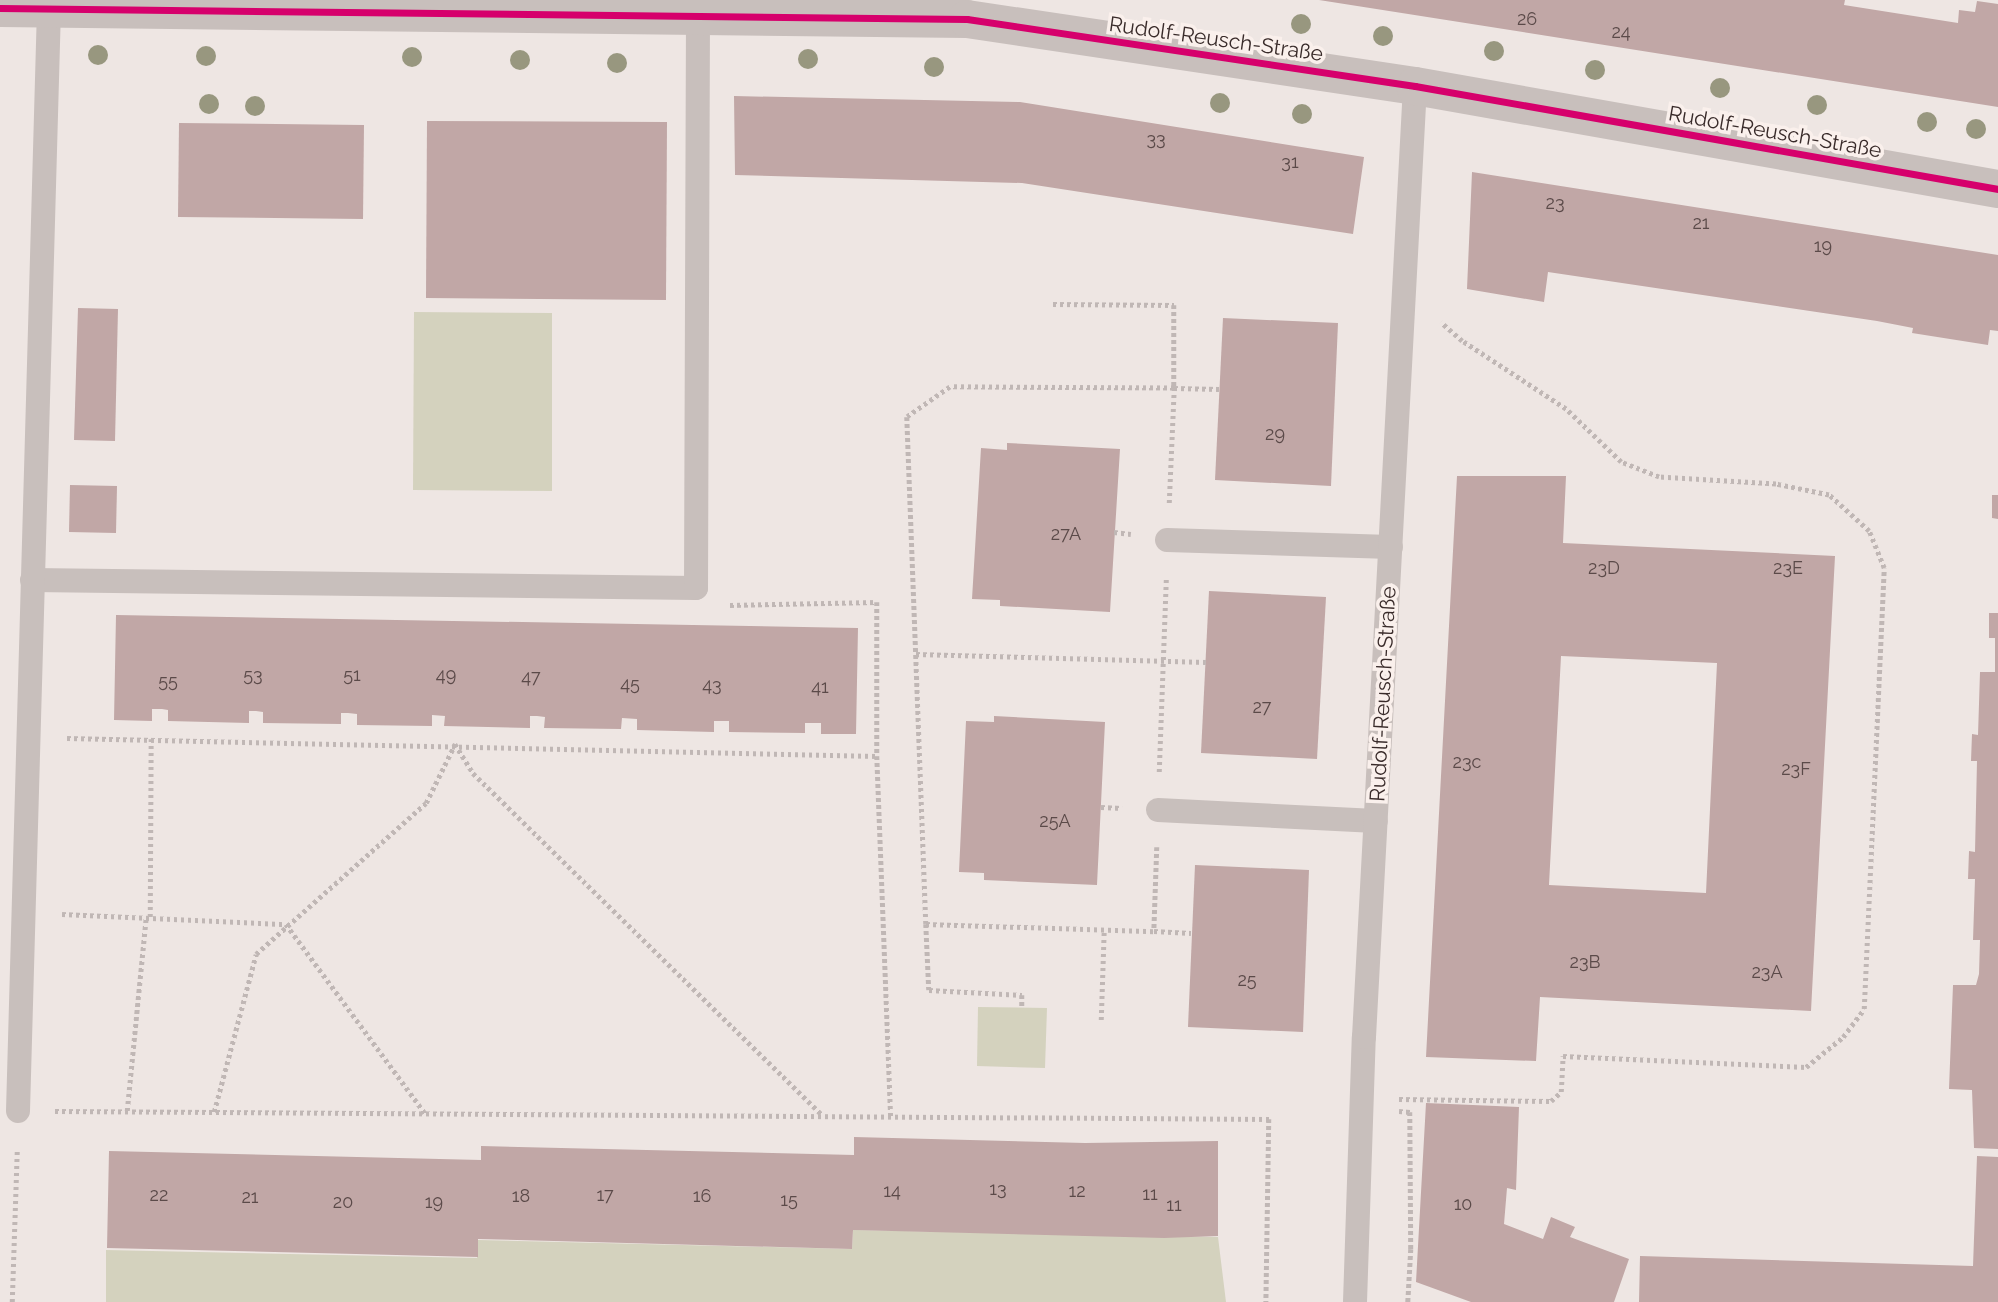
<!DOCTYPE html>
<html>
<head>
<meta charset="utf-8">
<style>
  body { margin:0 }
  #map { position:relative; width:1998px; height:1302px; overflow:hidden; background:#eee6e3; font-family:Raleway,sans-serif }
  div>[style] { position:absolute }
  .green>* { inset:0; background:#d4d2be }
  .building>* { inset:0; background:#c1a7a6 }
  .path>* { height:4.5px; margin-top:-2.25px; transform-origin:0; background:repeating-linear-gradient(90deg,#c0b7b5 0 3.5px,transparent 0 7px) }
  .lane>* { height:24px; margin:-12px; padding:0 12px; transform-origin:12px; border-radius:12px; background:#c8bfbc }
  .street>* { height:38px; margin:-19px; padding:0 19px; transform-origin:19px; border-radius:19px; background:#c8bfbc }
  .cycleway>* { height:7px; margin:-3.5px; padding:0 3.5px; transform-origin:3.5px; border-radius:3.5px; background:#d6006c }
  .trees>* { width:20px; height:20px; margin:-10px; border-radius:50%; background:#98977f }
  span { translate:-50% -50%; white-space:nowrap; text-align:center; line-height:1.15; -webkit-text-stroke:7px #faf0ec; paint-order:stroke }
  .number-label { font-size:18px; color:#5b4a49 }
  .number-label span { -webkit-text-stroke-width:0 }
  .street-label { font-size:21px; color:#392b2a }
</style>
</head>
<body>
<div id="map">
  <div class="green">
    <div style="clip-path:polygon(414px 312px,552px 313px,552px 491px,413px 490px)"></div>
    <div style="clip-path:polygon(978px 1007px,1047px 1008px,1045px 1068px,977px 1066px)"></div>
    <div style="clip-path:polygon(853px 1230px,1218px 1237px,1226px 1302px,106px 1302px,106px 1250px,477px 1258px,478px 1240px,852px 1249px)"></div>
  </div>
  <div class="building">
    <div style="clip-path:polygon(1319px 0,1845px 0,1844px 5px,1958px 23px,1959px 10px,1975px 12px,1977px 1px,1998px 4px,1998px 107px)"></div>
    <div style="clip-path:polygon(734px 96px,1020px 102px,1364px 157px,1353px 234px,1022px 183px,735px 175px)"></div>
    <div style="clip-path:polygon(427px 121px,667px 122px,666px 300px,426px 298px)"></div>
    <div style="clip-path:polygon(179px 123px,364px 125px,363px 219px,178px 217px)"></div>
    <div style="clip-path:polygon(1472px 172px,1998px 255px,1998px 331px,1990px 330px,1988px 345px,1912px 333px,1913px 328px,1877px 321px,1548px 272px,1544px 302px,1467px 289px)"></div>
    <div style="clip-path:polygon(78px 308px,118px 309px,115px 441px,74px 440px)"></div>
    <div style="clip-path:polygon(1223px 318px,1338px 323px,1331px 486px,1215px 480px)"></div>
    <div style="clip-path:polygon(1007px 443px,1120px 449px,1110px 612px,1000px 606px,1000px 600px,972px 599px,981px 448px,1007px 450px)"></div>
    <div style="clip-path:polygon(evenodd,1457px 476px,1566px 476px,1563px 543px,1835px 556px,1811px 1011px,1540px 997px,1536px 1061px,1426px 1057px,1457px 476px,1561px 656px,1717px 663px,1706px 893px,1549px 885px,1561px 656px)"></div>
    <div style="clip-path:polygon(70px 485px,117px 486px,116px 533px,69px 532px)"></div>
    <div style="clip-path:polygon(1992px 495px,1998px 495px,1998px 519px,1992px 518px)"></div>
    <div style="clip-path:polygon(1209px 591px,1326px 597px,1317px 759px,1201px 753px)"></div>
    <div style="clip-path:polygon(1989px 613px,1998px 613px,1998px 1149px,1974px 1148px,1972px 1090px,1949px 1089px,1953px 985px,1976px 985px,1979px 974px,1980px 940px,1973px 940px,1975px 879px,1968px 879px,1969px 851px,1975px 852px,1977px 761px,1971px 761px,1972px 734px,1978px 735px,1980px 672px,1995px 672px,1995px 638px,1989px 638px)"></div>
    <div style="clip-path:polygon(116px 615px,858px 628px,856px 734px,821px 734px,821px 723px,805px 723px,805px 733px,729px 732px,729px 721px,714px 721px,714px 732px,637px 730px,637px 719px,622px 718px,621px 729px,544px 728px,545px 717px,537px 716px,530px 716px,530px 728px,444px 726px,445px 716px,432px 715px,432px 726px,357px 725px,357px 714px,348px 713px,341px 713px,341px 724px,263px 723px,263px 712px,256px 711px,249px 711px,249px 723px,168px 721px,168px 710px,162px 709px,152px 709px,152px 721px,114px 720px)"></div>
    <div style="clip-path:polygon(994px 716px,1105px 722px,1097px 885px,984px 880px,984px 873px,959px 872px,966px 721px,994px 722px)"></div>
    <div style="clip-path:polygon(1195px 865px,1309px 870px,1303px 1032px,1188px 1027px)"></div>
    <div style="clip-path:polygon(1426px 1103px,1519px 1107px,1516px 1190px,1507px 1188px,1504px 1224px,1543px 1239px,1551px 1217px,1575px 1227px,1570px 1237px,1629px 1259px,1614px 1302px,1471px 1302px,1416px 1282px)"></div>
    <div style="clip-path:polygon(854px 1137px,1085px 1143px,1218px 1141px,1218px 1236px,1164px 1238px,853px 1230px,852px 1249px,478px 1239px,478px 1257px,107px 1248px,109px 1151px,481px 1160px,481px 1146px,854px 1155px)"></div>
    <div style="clip-path:polygon(1977px 1156px,1998px 1157px,1998px 1302px,1639px 1302px,1640px 1256px,1973px 1266px)"></div>
  </div>
  <div class="path">
    <div style="left:1053px;top:304px;width:121px;rotate:0.5deg"></div>
    <div style="left:1174px;top:305px;width:83px;rotate:90deg"></div>
    <div style="left:1174px;top:388px;width:224px;rotate:-179.7deg"></div>
    <div style="left:950px;top:387px;width:52px;rotate:145.1deg"></div>
    <div style="left:907px;top:417px;width:507px;rotate:87.85deg"></div>
    <div style="left:926px;top:924px;width:228px;rotate:1.8deg"></div>
    <div style="left:1169px;top:503px;width:115px;rotate:-87.5deg"></div>
    <div style="left:1174px;top:388px;width:45px;rotate:1.3deg"></div>
    <div style="left:1114px;top:532px;width:17px;rotate:7deg"></div>
    <div style="left:730px;top:605px;width:147px;rotate:-1.2deg"></div>
    <div style="left:877px;top:602px;width:154px;rotate:90deg"></div>
    <div style="left:916px;top:654px;width:290px;rotate:1.6deg"></div>
    <div style="left:67px;top:738px;width:810px;rotate:1.27deg"></div>
    <div style="left:877px;top:756px;width:361px;rotate:87.8deg"></div>
    <div style="left:1159px;top:772px;width:194px;rotate:-87.9deg"></div>
    <div style="left:1101px;top:807px;width:21px;rotate:3deg"></div>
    <div style="left:1157px;top:847px;width:84px;rotate:92deg"></div>
    <div style="left:1154px;top:931px;width:37px;rotate:3deg"></div>
    <div style="left:62px;top:914px;width:224px;rotate:2.6deg"></div>
    <div style="left:286px;top:924px;width:235px;rotate:53.7deg"></div>
    <div style="left:150px;top:917px;width:178px;rotate:-89.7deg"></div>
    <div style="left:926px;top:924px;width:66px;rotate:87.4deg"></div>
    <div style="left:929px;top:990px;width:93px;rotate:3.1deg"></div>
    <div style="left:1022px;top:995px;width:13px;rotate:90deg"></div>
    <div style="left:1101px;top:1020px;width:89px;rotate:-88.1deg"></div>
    <div style="left:1399px;top:1099px;width:152px;rotate:0.8deg"></div>
    <div style="left:1551px;top:1101px;width:13px;rotate:-42deg"></div>
    <div style="left:1561px;top:1092px;width:36px;rotate:-87deg"></div>
    <div style="left:1563px;top:1056px;width:243px;rotate:2.6deg"></div>
    <div style="left:1806px;top:1067px;width:48px;rotate:-39deg"></div>
    <div style="left:1843px;top:1037px;width:35px;rotate:-53deg"></div>
    <div style="left:1864px;top:1009px;width:441px;rotate:-87.4deg"></div>
    <div style="left:1884px;top:568px;width:40px;rotate:-112deg"></div>
    <div style="left:1869px;top:531px;width:54px;rotate:-138deg"></div>
    <div style="left:1829px;top:495px;width:54px;rotate:-168.3deg"></div>
    <div style="left:1776px;top:484px;width:117px;rotate:-176.6deg"></div>
    <div style="left:1659px;top:477px;width:41px;rotate:-158.5deg"></div>
    <div style="left:1621px;top:462px;width:76px;rotate:-136.1deg"></div>
    <div style="left:1566px;top:409px;width:124px;rotate:-146.8deg"></div>
    <div style="left:1462px;top:341px;width:28px;rotate:-139deg"></div>
    <div style="left:55px;top:1111px;width:1214px;rotate:0.38deg"></div>
    <div style="left:1269px;top:1119px;width:183px;rotate:90.9deg"></div>
    <div style="left:127px;top:1111px;width:195px;rotate:-84.4deg"></div>
    <div style="left:1399px;top:1111px;width:11px;rotate:5deg"></div>
    <div style="left:1410px;top:1112px;width:137px;rotate:89.6deg"></div>
    <div style="left:1411px;top:1249px;width:53px;rotate:93.2deg"></div>
    <div style="left:214px;top:1112px;width:163px;rotate:-75.1deg"></div>
    <div style="left:256px;top:954px;width:227px;rotate:-41.6deg"></div>
    <div style="left:426px;top:803px;width:66px;rotate:-63.8deg"></div>
    <div style="left:455px;top:744px;width:34px;rotate:58deg"></div>
    <div style="left:473px;top:773px;width:489px;rotate:44.4deg"></div>
    <div style="left:12px;top:1302px;width:153px;rotate:-88.1deg"></div>
  </div>
  <div class="lane">
    <div style="left:1167px;top:540px;width:224px;rotate:1.8deg"></div>
    <div style="left:32px;top:580px;width:664px;rotate:0.69deg"></div>
    <div style="left:696px;top:588px;width:572px;rotate:-89.8deg"></div>
    <div style="left:1158px;top:810px;width:218px;rotate:2.9deg"></div>
    <div style="left:18px;top:1111px;width:1102px;rotate:-88.39deg"></div>
    <div style="left:1355px;top:1302px;width:265px;rotate:-88.1deg"></div>
    <div style="left:1364px;top:1037px;width:952px;rotate:-86.93deg"></div>
  </div>
  <div class="street">
    <div style="left:0;top:8px;width:967px;rotate:0.65deg"></div>
    <div style="left:967px;top:19px;width:453px;rotate:8.5deg"></div>
    <div style="left:1415px;top:86px;width:592px;rotate:10.02deg"></div>
  </div>
  <div class="cycleway">
    <div style="left:0;top:8px;width:967px;rotate:0.65deg"></div>
    <div style="left:967px;top:19px;width:453px;rotate:8.5deg"></div>
    <div style="left:1415px;top:86px;width:592px;rotate:10.02deg"></div>
  </div>
  <div class="trees">
    <div style="left:1301px;top:24px"></div>
    <div style="left:1383px;top:36px"></div>
    <div style="left:1494px;top:51px"></div>
    <div style="left:98px;top:55px"></div>
    <div style="left:206px;top:56px"></div>
    <div style="left:412px;top:57px"></div>
    <div style="left:808px;top:59px"></div>
    <div style="left:520px;top:60px"></div>
    <div style="left:617px;top:63px"></div>
    <div style="left:934px;top:67px"></div>
    <div style="left:1595px;top:70px"></div>
    <div style="left:1720px;top:88px"></div>
    <div style="left:1220px;top:103px"></div>
    <div style="left:209px;top:104px"></div>
    <div style="left:1817px;top:105px"></div>
    <div style="left:255px;top:106px"></div>
    <div style="left:1302px;top:114px"></div>
    <div style="left:1927px;top:122px"></div>
    <div style="left:1976px;top:129px"></div>
  </div>
  <div class="number-label">
    <span style="left:1527px;top:19px">26</span>
    <span style="left:1621px;top:32px">24</span>
    <span style="left:1156px;top:139px">33</span>
    <span style="left:1290px;top:162px">31</span>
    <span style="left:1555px;top:203px">23</span>
    <span style="left:1701px;top:223px">21</span>
    <span style="left:1823px;top:246px">19</span>
    <span style="left:1275px;top:434px">29</span>
    <span style="left:1066px;top:534px">27A</span>
    <span style="left:1604px;top:568px">23D</span>
    <span style="left:1788px;top:568px">23E</span>
    <span style="left:253px;top:675px">53</span>
    <span style="left:352px;top:675px">51</span>
    <span style="left:446px;top:675px">49</span>
    <span style="left:531px;top:677px">47</span>
    <span style="left:168px;top:681px">55</span>
    <span style="left:630px;top:684px">45</span>
    <span style="left:712px;top:685px">43</span>
    <span style="left:820px;top:687px">41</span>
    <span style="left:1262px;top:707px">27</span>
    <span style="left:1467px;top:762px">23c</span>
    <span style="left:1796px;top:769px">23F</span>
    <span style="left:1055px;top:821px">25A</span>
    <span style="left:1585px;top:962px">23B</span>
    <span style="left:1767px;top:972px">23A</span>
    <span style="left:1247px;top:980px">25</span>
    <span style="left:998px;top:1189px">13</span>
    <span style="left:892px;top:1191px">14</span>
    <span style="left:1077px;top:1191px">12</span>
    <span style="left:1150px;top:1194px">11</span>
    <span style="left:159px;top:1195px">22</span>
    <span style="left:605px;top:1195px">17</span>
    <span style="left:521px;top:1196px">18</span>
    <span style="left:702px;top:1196px">16</span>
    <span style="left:250px;top:1197px">21</span>
    <span style="left:789px;top:1200px">15</span>
    <span style="left:343px;top:1202px">20</span>
    <span style="left:434px;top:1202px">19</span>
    <span style="left:1463px;top:1204px">10</span>
    <span style="left:1174px;top:1205px">11</span>
  </div>
  <div class="street-label">
    <span style="left:1216px;top:39px;rotate:8deg">Rudolf-Reusch-Straße</span>
    <span style="left:1775px;top:132px;rotate:10deg">Rudolf-Reusch-Straße</span>
    <span style="left:1383px;top:694px;rotate:-87deg">Rudolf-Reusch-Straße</span>
  </div>
</div>
</body>
</html>
